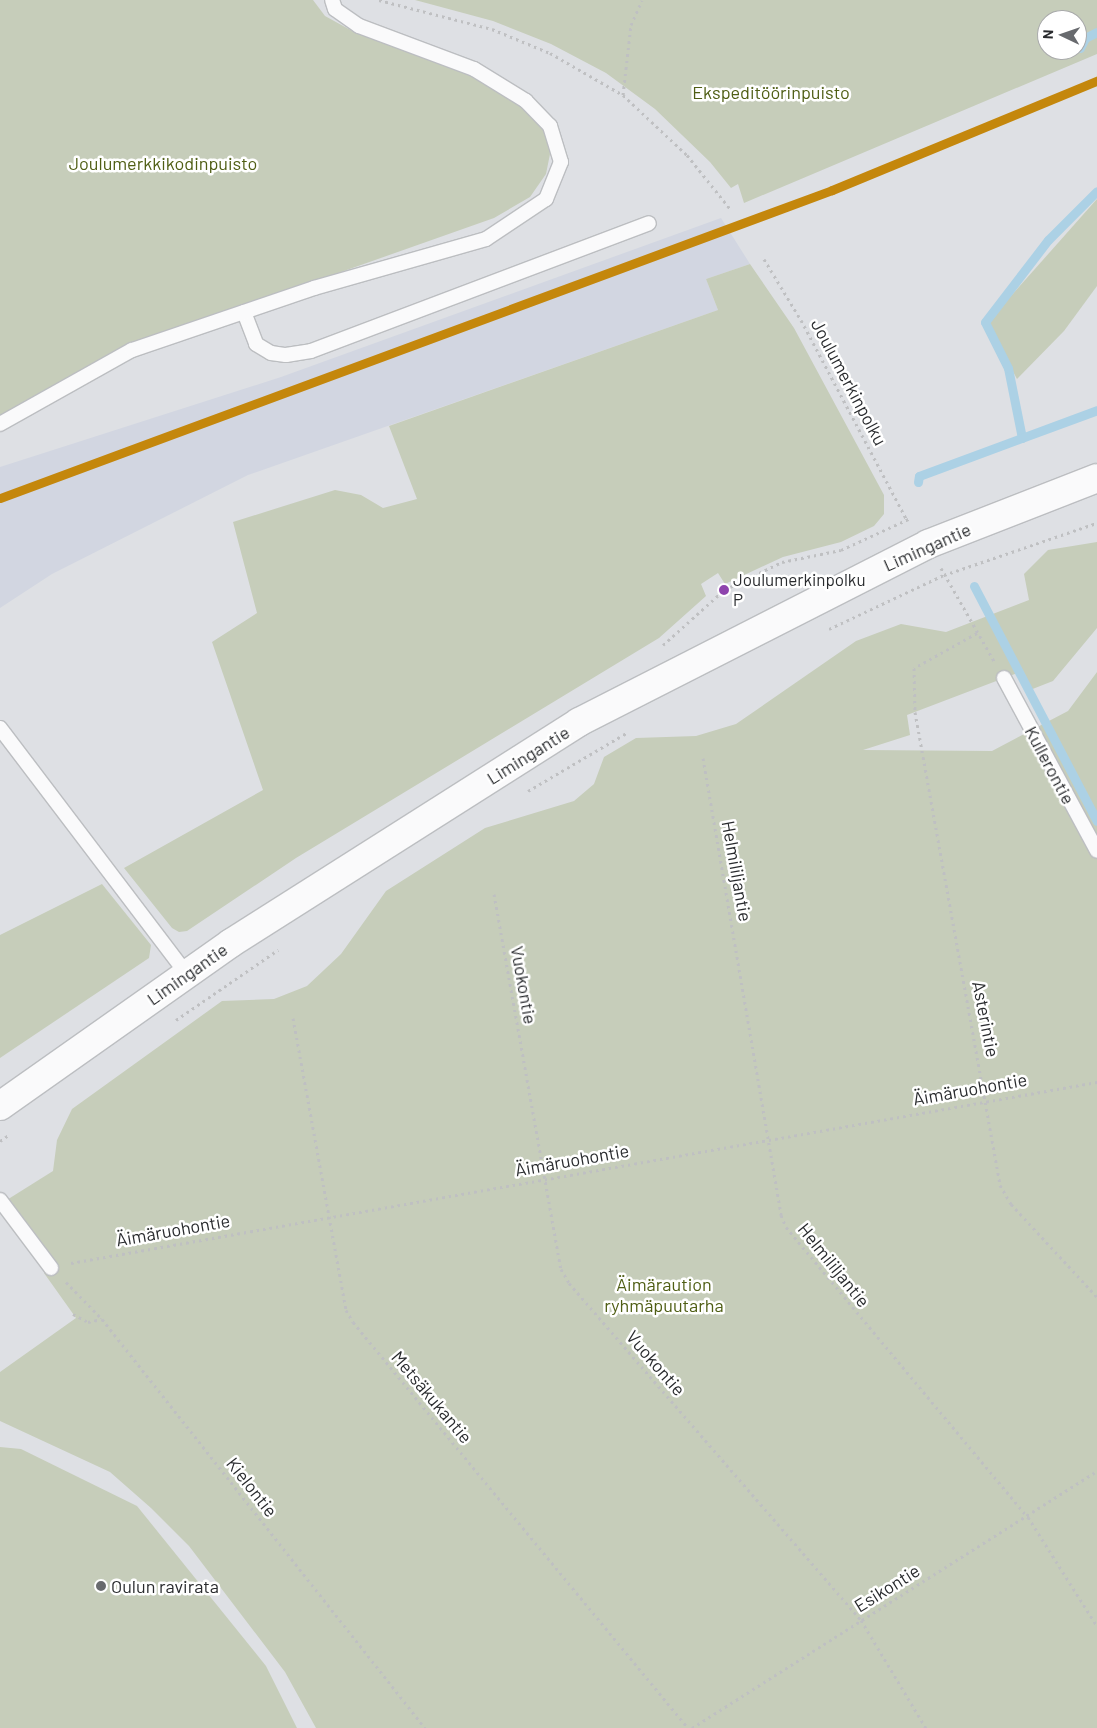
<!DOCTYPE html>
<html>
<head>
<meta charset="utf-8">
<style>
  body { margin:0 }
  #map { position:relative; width:1097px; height:1728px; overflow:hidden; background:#dee0e4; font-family:Barlow,sans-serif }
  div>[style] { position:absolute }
  .built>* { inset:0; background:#d2d6e1 }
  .green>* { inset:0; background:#c6cdba }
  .stream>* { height:9px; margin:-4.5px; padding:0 4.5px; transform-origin:4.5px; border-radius:4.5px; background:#acd1e5 }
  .path>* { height:3px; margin-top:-1.5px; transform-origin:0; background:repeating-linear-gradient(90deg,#bfc0c2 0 2.5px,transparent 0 6.5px) }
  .roads { filter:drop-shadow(1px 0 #bcbec1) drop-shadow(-1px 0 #bcbec1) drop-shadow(0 1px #bcbec1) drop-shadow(0 -1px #bcbec1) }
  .service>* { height:14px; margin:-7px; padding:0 7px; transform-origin:7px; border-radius:7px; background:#fafafb }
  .secondary>* { height:28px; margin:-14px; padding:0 14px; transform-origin:14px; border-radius:14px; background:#fafafb }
  .rail-1>* { height:9px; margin:-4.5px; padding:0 4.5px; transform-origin:4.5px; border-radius:4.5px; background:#c4870c }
  .dots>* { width:14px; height:14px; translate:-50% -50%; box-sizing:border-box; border:2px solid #fff; border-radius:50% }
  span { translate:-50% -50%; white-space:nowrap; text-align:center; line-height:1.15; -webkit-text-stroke:5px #fff; paint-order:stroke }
  .bus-label { font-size:17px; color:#292b2e }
  .left { translate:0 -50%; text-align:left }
  .park-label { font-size:18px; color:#4f5e14 }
  .street-label { font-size:18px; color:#292b2e }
  .poi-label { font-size:18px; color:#292b2e }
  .north { position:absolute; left:1037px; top:10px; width:50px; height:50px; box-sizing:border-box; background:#fff; border:1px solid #a9aaab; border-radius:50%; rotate:273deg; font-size:14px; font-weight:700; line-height:20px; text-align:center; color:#292b2e }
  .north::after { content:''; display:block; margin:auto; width:18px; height:22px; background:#686a6e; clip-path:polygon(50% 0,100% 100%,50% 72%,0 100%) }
</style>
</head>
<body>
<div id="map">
  <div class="built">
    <div style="clip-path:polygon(721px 218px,750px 264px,706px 279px,718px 310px,248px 475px,52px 574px,0 608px,0 467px,281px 377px)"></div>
  </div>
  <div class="green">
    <div style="clip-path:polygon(0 0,313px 0,325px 16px,356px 33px,472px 75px,522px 105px,543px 126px,550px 154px,546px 174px,530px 197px,494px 218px,129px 347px,0 415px)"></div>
    <div style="clip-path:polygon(evenodd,415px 0,1097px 0,1097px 54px,744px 203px,738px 184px,731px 188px,710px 162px,655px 109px,606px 73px,551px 44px,493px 21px,415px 0,1047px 20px,1077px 20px,1077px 50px,1047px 50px,1047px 20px)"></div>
    <div style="clip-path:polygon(1097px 199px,1097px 286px,1064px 331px,1017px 379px,987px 323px)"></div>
    <div style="clip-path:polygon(750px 264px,794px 328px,884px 495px,884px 514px,874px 526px,841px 542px,783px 557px,725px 584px,718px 573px,701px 584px,706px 596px,659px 638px,296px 858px,187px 931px,179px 932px,172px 928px,124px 868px,263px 790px,212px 642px,257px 613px,233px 522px,335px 490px,361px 495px,383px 508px,417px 499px,389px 426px,718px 310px,706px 279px)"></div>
    <div style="clip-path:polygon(1097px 542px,1097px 628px,1053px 681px,1030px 690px,1020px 672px,907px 715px,910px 735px,863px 750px,992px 751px,1068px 711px,1097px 672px,1097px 1728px,316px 1728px,285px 1672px,189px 1546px,151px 1508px,110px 1472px,0 1421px,0 1372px,76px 1318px,44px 1273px,51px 1268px,2px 1203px,53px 1171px,57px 1140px,72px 1109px,222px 1001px,274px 999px,307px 986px,341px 954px,386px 891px,485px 828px,574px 801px,594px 784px,604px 757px,636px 738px,696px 736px,736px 724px,856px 641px,901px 624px,946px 632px,1029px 600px,1024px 574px,1048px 550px)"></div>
    <div style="clip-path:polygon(102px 884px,151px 945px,149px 958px,0 1058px,0 935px)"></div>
    <div style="clip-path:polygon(0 1447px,21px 1449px,137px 1506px,266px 1666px,297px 1728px,0 1728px)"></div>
  </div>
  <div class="stream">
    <div style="left:1080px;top:48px;width:11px;rotate:-63deg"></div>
    <div style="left:1085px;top:38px;width:13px;rotate:-27deg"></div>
    <div style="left:1022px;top:438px;width:71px;rotate:-101.3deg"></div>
    <div style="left:1008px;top:368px;width:51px;rotate:-116.6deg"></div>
    <div style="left:985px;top:322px;width:103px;rotate:-52.5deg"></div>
    <div style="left:1048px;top:240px;width:69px;rotate:-45deg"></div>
    <div style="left:918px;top:482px;width:6px;rotate:-81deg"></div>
    <div style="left:919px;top:476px;width:190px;rotate:-20.3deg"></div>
    <div style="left:974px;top:586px;width:265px;rotate:62.4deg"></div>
  </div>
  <div class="path">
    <div style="left:379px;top:0;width:117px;rotate:14.4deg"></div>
    <div style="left:492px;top:29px;width:63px;rotate:22.5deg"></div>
    <div style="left:550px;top:53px;width:84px;rotate:29.9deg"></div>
    <div style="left:623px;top:95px;width:88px;rotate:43.2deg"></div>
    <div style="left:687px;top:155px;width:70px;rotate:51.3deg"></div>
    <div style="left:623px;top:95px;width:70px;rotate:-83.5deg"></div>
    <div style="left:631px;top:25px;width:27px;rotate:-66deg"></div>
    <div style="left:764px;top:259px;width:71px;rotate:58.8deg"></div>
    <div style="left:801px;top:320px;width:226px;rotate:62.1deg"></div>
    <div style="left:941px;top:568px;width:107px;rotate:60.3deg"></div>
    <div style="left:829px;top:629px;width:127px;rotate:-25.2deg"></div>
    <div style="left:944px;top:575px;width:162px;rotate:-18.8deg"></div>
    <div style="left:977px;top:633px;width:72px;rotate:150.9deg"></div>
    <div style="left:914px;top:668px;width:44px;rotate:88.7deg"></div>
    <div style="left:915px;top:712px;width:481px;rotate:79.8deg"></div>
    <div style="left:1000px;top:1185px;width:22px;rotate:60deg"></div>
    <div style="left:1011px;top:1204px;width:127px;rotate:47.2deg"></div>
    <div style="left:663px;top:645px;width:82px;rotate:-42deg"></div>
    <div style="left:724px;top:590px;width:64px;rotate:-25.8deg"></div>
    <div style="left:782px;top:562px;width:60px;rotate:-11.5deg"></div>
    <div style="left:841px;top:550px;width:77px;rotate:-24.6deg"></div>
    <div style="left:703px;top:758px;width:464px;rotate:80.3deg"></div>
    <div style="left:781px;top:1215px;width:13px;rotate:67deg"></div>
    <div style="left:786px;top:1227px;width:378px;rotate:50.2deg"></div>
    <div style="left:1028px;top:1517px;width:129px;rotate:57.7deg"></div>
    <div style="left:528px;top:791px;width:116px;rotate:-30.5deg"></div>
    <div style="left:494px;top:894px;width:381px;rotate:79.9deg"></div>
    <div style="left:561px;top:1269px;width:16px;rotate:60deg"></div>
    <div style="left:569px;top:1283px;width:446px;rotate:49.1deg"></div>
    <div style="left:861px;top:1620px;width:126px;rotate:59deg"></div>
    <div style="left:293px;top:1018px;width:297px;rotate:79.7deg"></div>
    <div style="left:346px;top:1310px;width:14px;rotate:60deg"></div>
    <div style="left:353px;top:1322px;width:526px;rotate:50.47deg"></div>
    <div style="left:176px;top:1020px;width:124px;rotate:-34.5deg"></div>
    <div style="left:0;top:1141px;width:12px;rotate:-35deg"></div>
    <div style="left:71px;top:1263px;width:1042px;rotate:-10deg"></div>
    <div style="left:66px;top:1282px;width:52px;rotate:45.8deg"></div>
    <div style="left:102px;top:1319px;width:521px;rotate:51.7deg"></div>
    <div style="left:73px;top:1314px;width:17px;rotate:28deg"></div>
    <div style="left:88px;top:1322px;width:14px;rotate:-12deg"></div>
    <div style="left:692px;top:1728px;width:480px;rotate:-32.4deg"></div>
  </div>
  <div class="roads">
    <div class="service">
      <div style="left:244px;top:312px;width:34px;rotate:69deg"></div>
      <div style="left:256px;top:344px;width:17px;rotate:31deg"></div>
      <div style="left:271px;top:353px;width:15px;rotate:8deg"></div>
      <div style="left:286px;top:355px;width:25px;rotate:-9deg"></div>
      <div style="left:311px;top:351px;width:361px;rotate:-20.7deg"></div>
      <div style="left:0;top:424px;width:151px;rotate:-29.3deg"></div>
      <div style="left:132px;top:350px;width:192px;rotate:-18.8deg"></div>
      <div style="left:314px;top:288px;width:179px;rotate:-15.9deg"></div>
      <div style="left:486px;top:239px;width:72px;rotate:-33.7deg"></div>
      <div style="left:546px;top:199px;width:40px;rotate:-68deg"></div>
      <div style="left:561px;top:162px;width:38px;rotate:-107deg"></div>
      <div style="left:550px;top:126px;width:35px;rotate:-134deg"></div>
      <div style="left:526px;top:101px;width:61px;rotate:-148.4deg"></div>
      <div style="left:474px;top:69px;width:123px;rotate:-159.5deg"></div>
      <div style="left:359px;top:26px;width:29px;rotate:-145deg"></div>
      <div style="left:335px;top:9px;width:9px;rotate:-108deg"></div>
      <div style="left:1004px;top:678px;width:196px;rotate:61.7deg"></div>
      <div style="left:0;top:728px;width:309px;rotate:52.8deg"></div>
      <div style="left:0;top:1200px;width:85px;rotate:53.1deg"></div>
    </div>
    <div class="secondary">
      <div style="left:0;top:1106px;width:283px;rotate:-35.2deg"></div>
      <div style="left:231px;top:943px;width:412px;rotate:-32.4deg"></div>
      <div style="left:579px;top:722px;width:392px;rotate:-27deg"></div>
      <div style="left:928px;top:544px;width:181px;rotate:-21.3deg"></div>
    </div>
  </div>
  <div class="rail-1">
    <div style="left:0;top:498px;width:887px;rotate:-20.31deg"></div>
    <div style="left:832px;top:190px;width:287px;rotate:-22.4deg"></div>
  </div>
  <div class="dots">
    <div style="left:724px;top:590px;background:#8e44ad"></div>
    <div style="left:101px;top:1586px;background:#686a6e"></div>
  </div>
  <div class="bus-label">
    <span class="left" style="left:733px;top:590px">Joulumerkinpolku<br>P</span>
  </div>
  <div class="park-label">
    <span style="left:771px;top:92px">Ekspeditöörinpuisto</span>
    <span style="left:163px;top:163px">Joulumerkkikodinpuisto</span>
    <span style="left:664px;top:1295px">Äimäraution<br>ryhmäpuutarha</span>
  </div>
  <div class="street-label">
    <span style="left:849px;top:382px;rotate:62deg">Joulumerkinpolku</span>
    <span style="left:927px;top:547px;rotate:-24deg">Limingantie</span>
    <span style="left:528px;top:755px;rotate:-32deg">Limingantie</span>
    <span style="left:1050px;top:765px;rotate:62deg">Kullerontie</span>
    <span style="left:737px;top:871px;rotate:80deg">Helmililjantie</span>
    <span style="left:187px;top:974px;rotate:-35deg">Limingantie</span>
    <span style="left:524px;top:985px;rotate:80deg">Vuokontie</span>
    <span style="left:986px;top:1019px;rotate:79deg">Asterintie</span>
    <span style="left:970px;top:1089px;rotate:-10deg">Äimäruohontie</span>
    <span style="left:572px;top:1160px;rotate:-10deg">Äimäruohontie</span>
    <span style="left:173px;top:1230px;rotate:-10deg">Äimäruohontie</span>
    <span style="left:834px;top:1265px;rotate:51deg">Helmililjantie</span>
    <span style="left:656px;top:1363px;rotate:49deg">Vuokontie</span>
    <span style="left:432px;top:1397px;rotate:50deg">Metsäkukantie</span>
    <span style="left:252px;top:1487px;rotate:52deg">Kielontie</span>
    <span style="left:887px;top:1588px;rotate:-32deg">Esikontie</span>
  </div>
  <div class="poi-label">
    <span class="left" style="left:111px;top:1586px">Oulun ravirata</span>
  </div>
  <div class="north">N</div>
</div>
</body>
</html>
